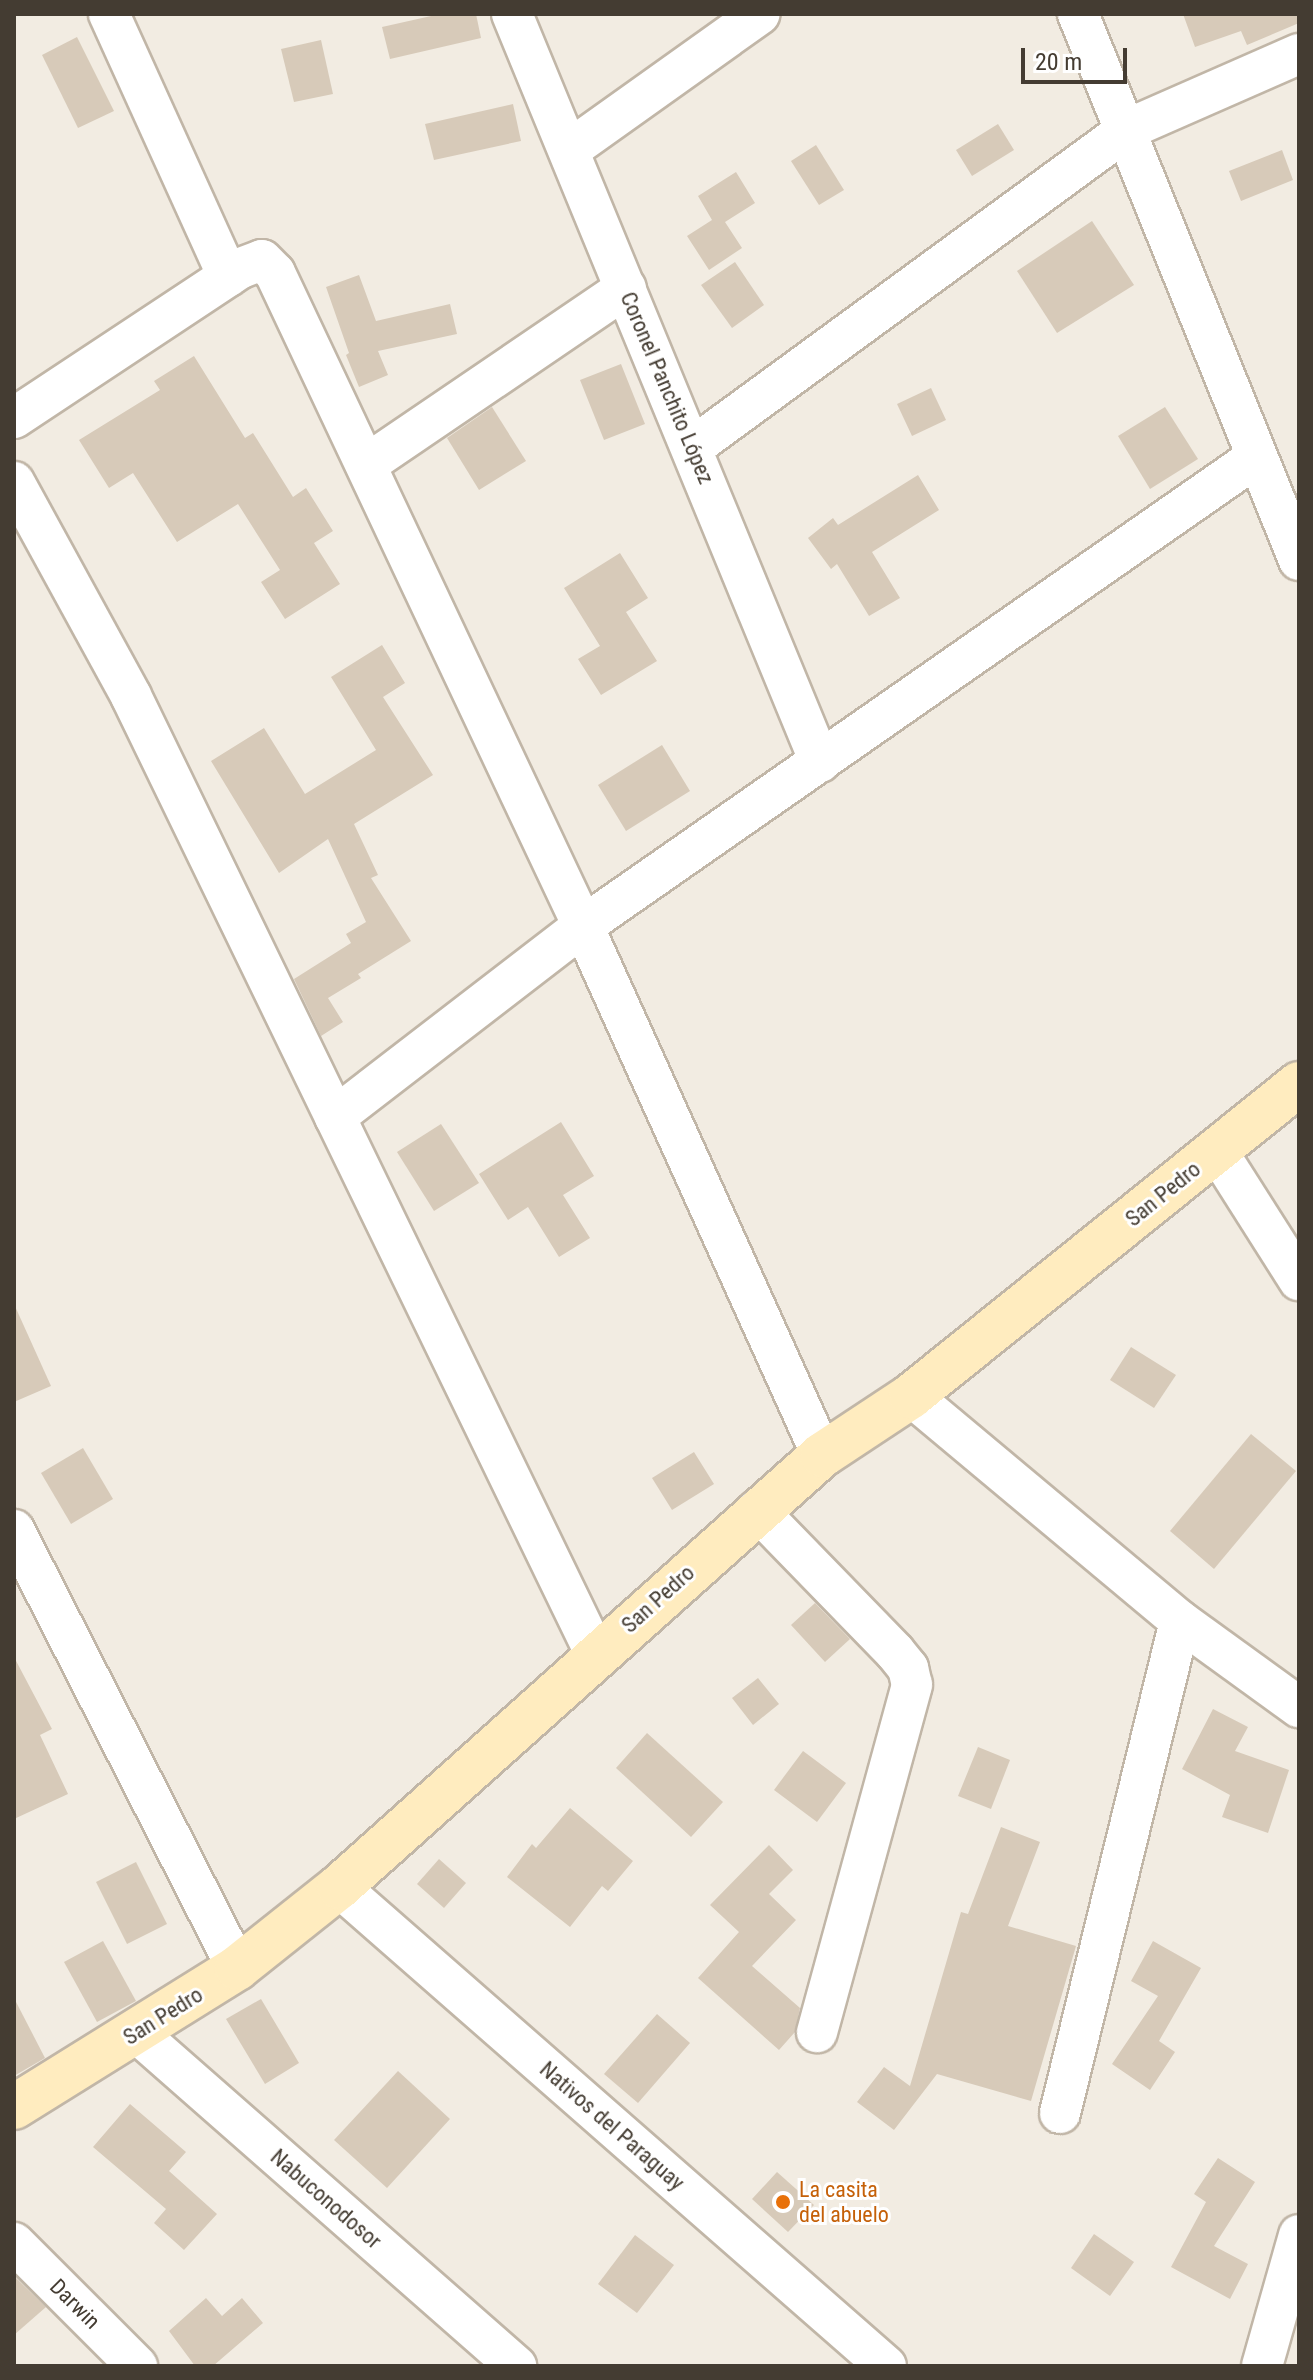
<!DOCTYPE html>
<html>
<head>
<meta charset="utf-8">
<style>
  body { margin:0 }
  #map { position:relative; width:1313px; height:2380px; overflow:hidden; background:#f2ece2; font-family:"Roboto Condensed",sans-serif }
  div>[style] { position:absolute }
  .building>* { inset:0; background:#d7cab9 }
  .roads { filter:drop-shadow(2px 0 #c1b6a7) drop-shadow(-2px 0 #c1b6a7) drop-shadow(0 2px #c1b6a7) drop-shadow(0 -2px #c1b6a7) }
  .street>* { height:40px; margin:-20px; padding:0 20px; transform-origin:20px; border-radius:20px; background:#fff }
  .secondary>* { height:44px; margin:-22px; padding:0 22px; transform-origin:22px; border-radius:22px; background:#ffecbf }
  .dots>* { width:22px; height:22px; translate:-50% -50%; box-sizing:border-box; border:4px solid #fff; border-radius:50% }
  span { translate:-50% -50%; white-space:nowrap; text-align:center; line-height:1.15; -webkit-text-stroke:6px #fff; paint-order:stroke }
  .street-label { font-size:22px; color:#443c32 }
  .food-label { font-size:22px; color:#c56008 }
  .left { translate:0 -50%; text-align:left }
  .frame { position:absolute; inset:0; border:16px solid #443c32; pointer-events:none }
  .scale { position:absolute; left:1021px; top:48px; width:106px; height:36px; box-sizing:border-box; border:4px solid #443c32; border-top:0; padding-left:10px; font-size:24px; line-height:28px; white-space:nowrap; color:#443c32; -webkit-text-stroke:6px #fff; paint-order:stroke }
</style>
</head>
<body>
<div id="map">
  <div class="building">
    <div style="clip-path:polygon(440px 14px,476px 14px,481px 38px,390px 59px,382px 27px)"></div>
    <div style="clip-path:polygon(1183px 14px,1299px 14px,1299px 23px,1247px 45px,1241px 31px,1195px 47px)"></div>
    <div style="clip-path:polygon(77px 37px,114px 111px,78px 128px,42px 55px)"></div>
    <div style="clip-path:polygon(321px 40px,333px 94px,294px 102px,281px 49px)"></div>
    <div style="clip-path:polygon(513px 104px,521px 141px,434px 160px,425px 124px)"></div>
    <div style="clip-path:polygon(998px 124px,1014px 150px,972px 176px,956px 150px)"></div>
    <div style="clip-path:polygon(816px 145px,844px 190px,819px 205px,791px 161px)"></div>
    <div style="clip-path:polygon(1282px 150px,1293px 180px,1241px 201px,1229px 171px)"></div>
    <div style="clip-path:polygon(736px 172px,755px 203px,725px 222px,742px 248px,709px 270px,687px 236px,712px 220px,698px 196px)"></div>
    <div style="clip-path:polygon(1092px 221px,1134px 285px,1057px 333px,1017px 271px)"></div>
    <div style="clip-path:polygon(735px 262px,764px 305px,732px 328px,701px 285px)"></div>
    <div style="clip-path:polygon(359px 275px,376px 321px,450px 304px,457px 334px,378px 351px,388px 375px,359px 387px,346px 355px,349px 353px,326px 287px)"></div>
    <div style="clip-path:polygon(194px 356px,245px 438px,253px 433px,293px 497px,306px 488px,333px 531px,314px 543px,340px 584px,285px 619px,261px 582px,280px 570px,238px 504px,177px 542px,133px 473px,109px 488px,79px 440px,160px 390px,154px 381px)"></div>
    <div style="clip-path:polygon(621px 364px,645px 424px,604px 440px,580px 380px)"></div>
    <div style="clip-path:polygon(931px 388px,946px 420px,912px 436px,897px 404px)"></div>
    <div style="clip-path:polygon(492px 407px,526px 461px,479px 490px,447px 438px)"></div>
    <div style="clip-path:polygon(1165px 407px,1198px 459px,1150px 489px,1118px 436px)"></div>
    <div style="clip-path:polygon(918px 475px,939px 510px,872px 552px,900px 598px,869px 616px,837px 564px,831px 569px,808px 538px,833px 518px,838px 525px)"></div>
    <div style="clip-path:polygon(620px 553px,648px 598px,626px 612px,657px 661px,601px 695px,578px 659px,600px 646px,564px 588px)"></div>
    <div style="clip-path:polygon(382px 645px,405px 683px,383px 697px,433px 775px,354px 824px,378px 875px,371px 878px,411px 941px,358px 974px,361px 978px,328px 998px,343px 1022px,321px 1036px,294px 979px,351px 943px,346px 934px,366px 922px,328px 839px,279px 873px,211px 761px,264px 728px,305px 794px,376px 750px,331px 677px)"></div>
    <div style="clip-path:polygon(662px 745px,690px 791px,626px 831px,598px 785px)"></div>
    <div style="clip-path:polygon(561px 1122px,594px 1176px,563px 1195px,590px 1238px,559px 1257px,528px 1207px,508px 1220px,479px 1174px)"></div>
    <div style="clip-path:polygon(441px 1124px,479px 1183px,434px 1211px,397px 1152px)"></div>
    <div style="clip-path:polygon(14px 1304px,51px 1386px,14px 1402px)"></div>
    <div style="clip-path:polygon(1131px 1347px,1176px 1375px,1154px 1408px,1110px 1380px)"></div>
    <div style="clip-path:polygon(1251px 1434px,1296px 1471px,1214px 1569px,1170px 1531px)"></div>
    <div style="clip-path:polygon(83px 1448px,113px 1499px,71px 1524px,41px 1473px)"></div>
    <div style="clip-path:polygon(694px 1452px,714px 1484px,672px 1510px,652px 1478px)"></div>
    <div style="clip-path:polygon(815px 1603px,850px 1639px,825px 1662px,791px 1625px)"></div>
    <div style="clip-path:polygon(14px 1657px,52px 1729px,40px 1735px,68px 1794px,14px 1819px)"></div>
    <div style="clip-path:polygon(758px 1678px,779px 1704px,753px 1725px,732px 1698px)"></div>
    <div style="clip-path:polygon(1213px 1709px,1248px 1727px,1235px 1751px,1289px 1770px,1268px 1833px,1222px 1817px,1230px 1795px,1182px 1769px)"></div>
    <div style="clip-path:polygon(647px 1733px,723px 1802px,691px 1837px,616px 1768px)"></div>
    <div style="clip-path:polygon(978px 1747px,1010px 1760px,991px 1809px,958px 1796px)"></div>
    <div style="clip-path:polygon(803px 1751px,846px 1783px,817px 1822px,774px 1790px)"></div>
    <div style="clip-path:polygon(570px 1808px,633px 1861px,608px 1891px,602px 1886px,570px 1927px,507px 1877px,532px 1844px,536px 1848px)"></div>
    <div style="clip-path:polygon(1001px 1827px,1040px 1842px,1008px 1926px,1076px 1946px,1031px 2101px,937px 2074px,894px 2130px,857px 2102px,884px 2067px,910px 2086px,961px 1912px,968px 1914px)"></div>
    <div style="clip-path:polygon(769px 1845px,793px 1870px,769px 1894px,796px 1920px,752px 1966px,800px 2008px,795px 2032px,779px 2050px,698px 1978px,739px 1932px,710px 1905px)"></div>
    <div style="clip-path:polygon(439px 1859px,466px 1883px,444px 1908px,417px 1884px)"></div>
    <div style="clip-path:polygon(136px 1862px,167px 1924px,127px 1944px,96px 1882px)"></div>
    <div style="clip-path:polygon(103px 1941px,136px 2001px,97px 2022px,64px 1962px)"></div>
    <div style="clip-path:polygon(1153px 1941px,1201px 1968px,1159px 2041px,1175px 2052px,1150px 2090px,1112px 2064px,1158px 1996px,1131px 1981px)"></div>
    <div style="clip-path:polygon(14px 1998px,45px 2058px,14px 2076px)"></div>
    <div style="clip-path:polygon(261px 1999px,299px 2063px,265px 2084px,226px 2019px)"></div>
    <div style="clip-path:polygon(657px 2014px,690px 2043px,638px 2103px,604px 2074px)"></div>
    <div style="clip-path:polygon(398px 2071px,450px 2119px,387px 2188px,334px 2140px)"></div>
    <div style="clip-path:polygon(130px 2104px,186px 2152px,169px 2171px,217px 2214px,184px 2250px,154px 2223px,166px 2209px,93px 2147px)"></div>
    <div style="clip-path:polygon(1218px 2158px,1255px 2182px,1214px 2246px,1248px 2264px,1230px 2299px,1171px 2267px,1206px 2202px,1194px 2194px)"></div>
    <div style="clip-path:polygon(777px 2172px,814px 2205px,788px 2232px,752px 2199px)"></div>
    <div style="clip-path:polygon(1094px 2234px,1134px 2262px,1110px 2296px,1071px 2268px)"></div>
    <div style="clip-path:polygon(635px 2235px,674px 2265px,637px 2313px,598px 2284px)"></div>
    <div style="clip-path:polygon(14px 2276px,46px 2307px,14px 2335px)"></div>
    <div style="clip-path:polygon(206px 2298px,222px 2316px,242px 2298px,263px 2323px,213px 2366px,195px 2366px,169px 2331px)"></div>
  </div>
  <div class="roads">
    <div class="street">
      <div style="left:109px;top:14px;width:288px;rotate:65.6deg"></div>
      <div style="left:512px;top:14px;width:809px;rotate:67.62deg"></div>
      <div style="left:1078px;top:14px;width:589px;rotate:67.96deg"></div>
      <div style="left:569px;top:150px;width:234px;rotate:-35.5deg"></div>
      <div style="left:14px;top:418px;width:272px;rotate:-33.5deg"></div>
      <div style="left:241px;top:268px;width:22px;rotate:-21deg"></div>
      <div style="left:262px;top:260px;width:18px;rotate:45deg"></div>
      <div style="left:275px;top:273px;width:722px;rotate:64.75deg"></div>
      <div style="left:583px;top:926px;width:580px;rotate:65.69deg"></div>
      <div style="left:693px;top:447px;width:539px;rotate:-36.17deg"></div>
      <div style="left:1128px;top:129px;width:187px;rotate:-23.7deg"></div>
      <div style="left:367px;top:464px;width:313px;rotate:-34.2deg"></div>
      <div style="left:14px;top:482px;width:244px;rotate:61.3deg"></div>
      <div style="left:131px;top:696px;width:1066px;rotate:64.13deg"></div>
      <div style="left:335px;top:1117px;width:313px;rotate:-37.6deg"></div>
      <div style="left:583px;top:926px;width:819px;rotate:-34.85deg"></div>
      <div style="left:1217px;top:1151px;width:153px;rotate:57.6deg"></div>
      <div style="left:911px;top:1396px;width:351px;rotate:39.9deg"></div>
      <div style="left:1180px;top:1621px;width:147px;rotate:35.9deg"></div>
      <div style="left:757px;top:1510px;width:198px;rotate:45.8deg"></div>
      <div style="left:895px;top:1652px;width:21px;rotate:51deg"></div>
      <div style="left:908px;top:1668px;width:17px;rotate:77deg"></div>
      <div style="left:912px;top:1685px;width:360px;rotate:105.3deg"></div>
      <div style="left:14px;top:1530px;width:492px;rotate:63deg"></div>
      <div style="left:339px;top:1887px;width:727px;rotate:41.21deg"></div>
      <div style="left:137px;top:2033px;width:505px;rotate:41.3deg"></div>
      <div style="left:1060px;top:2113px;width:506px;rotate:-76.29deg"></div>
      <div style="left:14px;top:2243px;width:174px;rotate:45deg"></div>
      <div style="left:1262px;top:2366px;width:136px;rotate:-74.2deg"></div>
    </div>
    <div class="secondary">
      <div style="left:14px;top:2107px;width:263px;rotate:-31.9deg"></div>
      <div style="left:237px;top:1968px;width:130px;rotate:-38.5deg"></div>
      <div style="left:339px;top:1887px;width:648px;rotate:-41.81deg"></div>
      <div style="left:822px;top:1455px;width:107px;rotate:-33.5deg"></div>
      <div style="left:911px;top:1396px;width:498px;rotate:-38.8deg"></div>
    </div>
  </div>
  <div class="dots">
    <div style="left:783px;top:2202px;background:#e8710a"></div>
  </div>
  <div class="street-label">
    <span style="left:667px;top:388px;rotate:67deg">Coronel Panchito López</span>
    <span style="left:1163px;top:1194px;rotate:-39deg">San Pedro</span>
    <span style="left:658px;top:1599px;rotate:-42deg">San Pedro</span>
    <span style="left:163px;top:2016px;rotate:-32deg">San Pedro</span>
    <span style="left:612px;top:2126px;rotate:41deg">Nativos del Paraguay</span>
    <span style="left:326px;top:2199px;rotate:41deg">Nabuconodosor</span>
    <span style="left:75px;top:2304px;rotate:45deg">Darwin</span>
  </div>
  <div class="food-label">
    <span class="left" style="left:799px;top:2202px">La casita<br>del abuelo</span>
  </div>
  <div class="frame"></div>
  <div class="scale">20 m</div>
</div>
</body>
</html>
